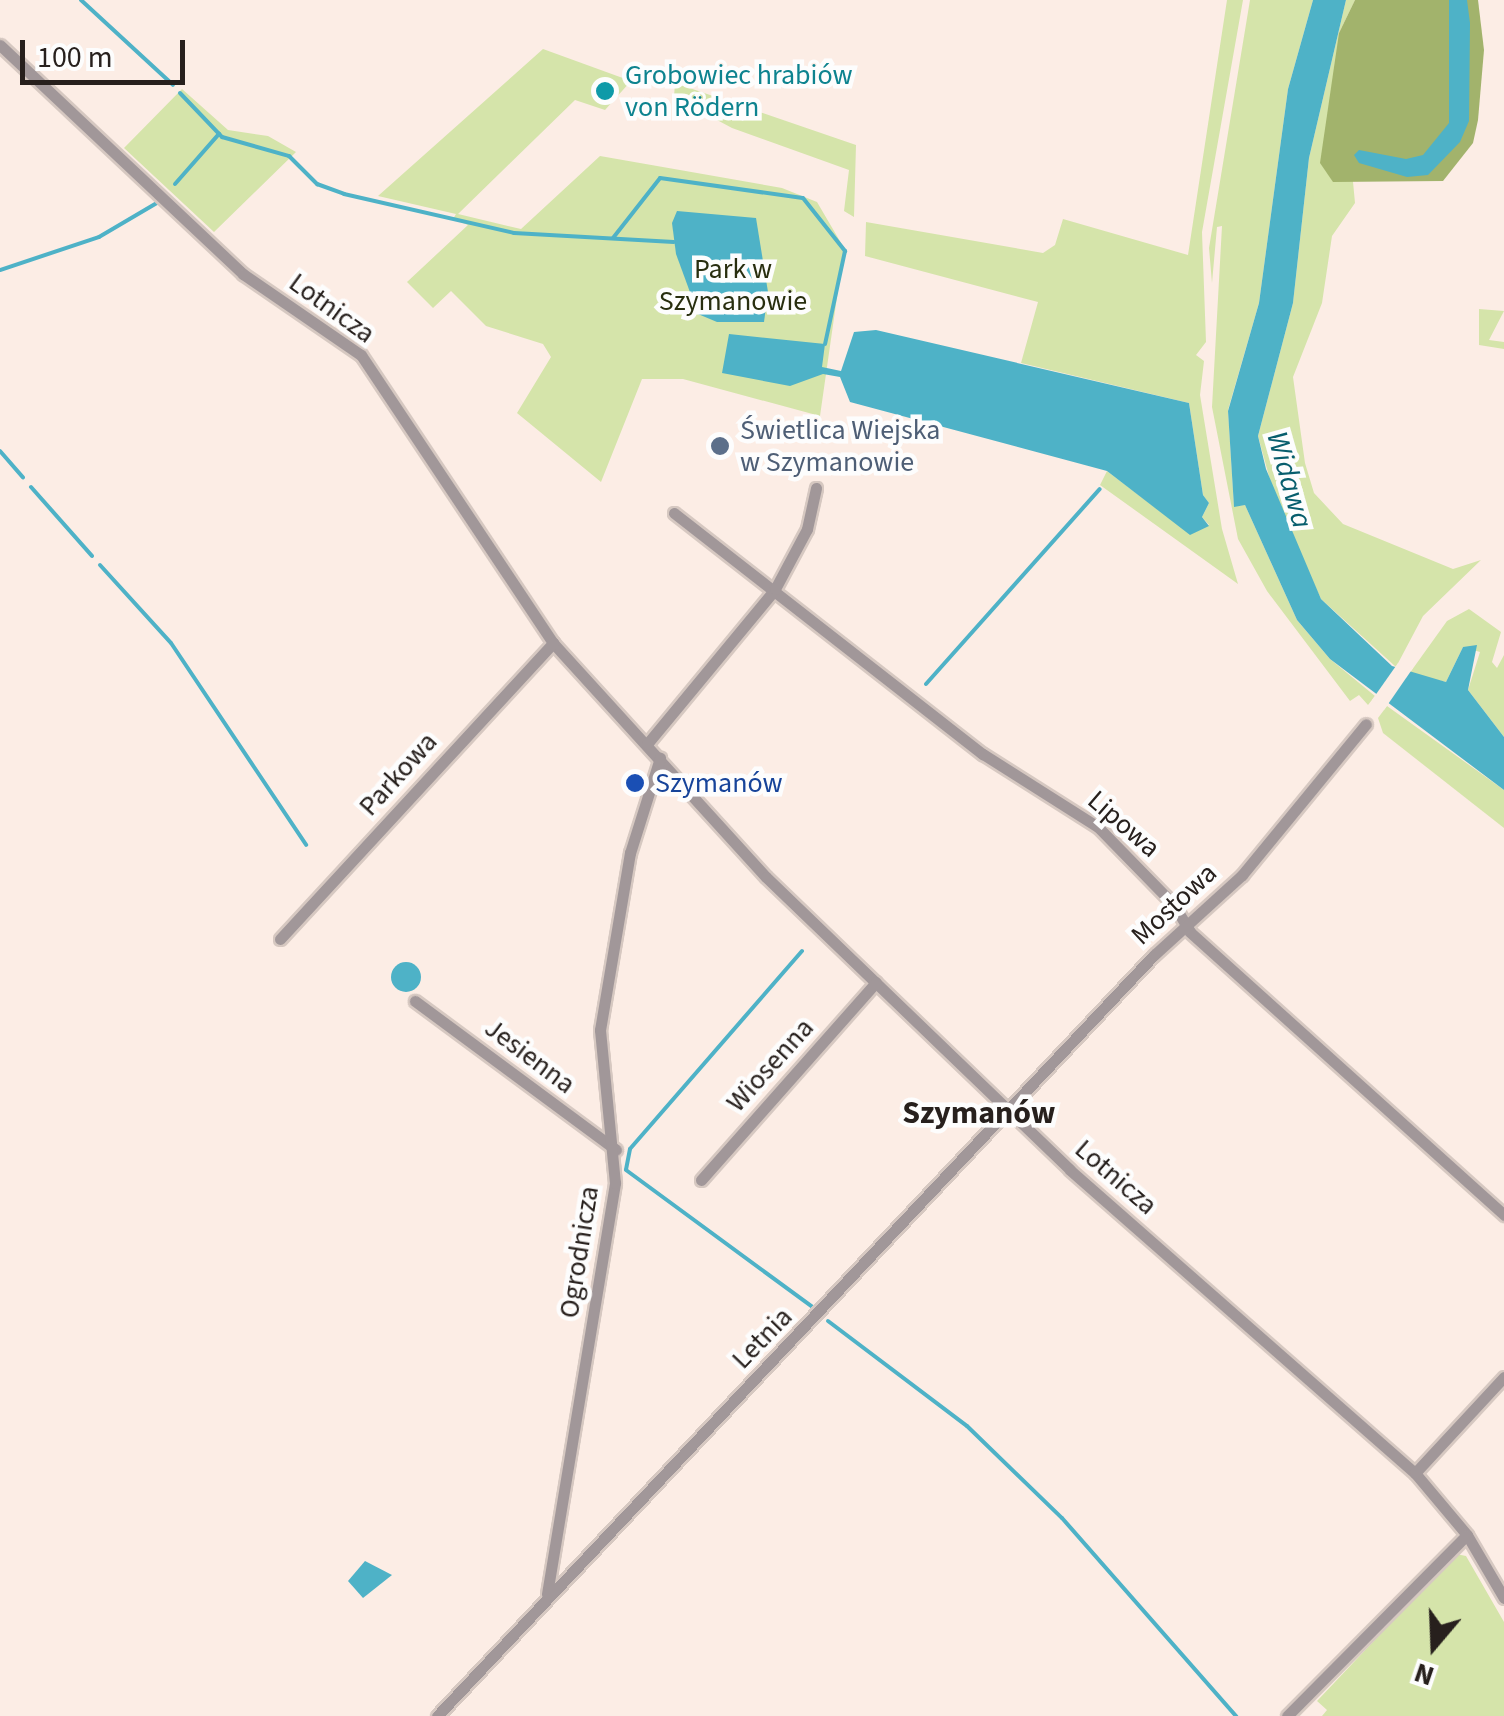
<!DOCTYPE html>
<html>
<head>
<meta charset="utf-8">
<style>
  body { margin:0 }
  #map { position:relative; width:1504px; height:1716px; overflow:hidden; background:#fcede5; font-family:"Source Sans 3",sans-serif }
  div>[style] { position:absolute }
  .green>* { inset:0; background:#d5e4aa }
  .forest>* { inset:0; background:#a2b36c }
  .water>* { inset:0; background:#4eb2c7 }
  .round { border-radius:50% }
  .pier>* { inset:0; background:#fcede5 }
  .stream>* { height:4px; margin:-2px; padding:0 2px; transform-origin:2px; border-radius:2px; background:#4eb2c7 }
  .roads { filter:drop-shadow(2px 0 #d6c8c1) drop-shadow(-2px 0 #d6c8c1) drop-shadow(0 2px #d6c8c1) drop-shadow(0 -2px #d6c8c1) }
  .minor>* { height:11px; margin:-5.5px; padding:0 5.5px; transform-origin:5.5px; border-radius:5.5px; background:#a19799 }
  .dots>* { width:28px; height:28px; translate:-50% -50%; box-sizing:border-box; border:5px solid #fdfdfd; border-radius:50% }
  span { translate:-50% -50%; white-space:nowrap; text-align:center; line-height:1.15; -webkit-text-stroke:9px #fdfdfd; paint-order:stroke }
  .culture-label { font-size:28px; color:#0d838f }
  .left { translate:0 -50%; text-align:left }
  .park-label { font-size:28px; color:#282e0f }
  .street-label { font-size:28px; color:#27201d }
  .service-label { font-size:28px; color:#4e5e75 }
  .transit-label { font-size:28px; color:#164399 }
  .water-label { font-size:30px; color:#075e6d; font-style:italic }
  .quarter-label { font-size:32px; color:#27201d; font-weight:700 }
  .north { position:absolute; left:1384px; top:1596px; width:100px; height:100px; -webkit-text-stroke:8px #fdfdfd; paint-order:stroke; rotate:199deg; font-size:28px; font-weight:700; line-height:40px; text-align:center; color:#27201d }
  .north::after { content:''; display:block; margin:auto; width:35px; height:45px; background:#27201d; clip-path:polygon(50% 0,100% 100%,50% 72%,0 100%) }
  .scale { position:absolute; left:20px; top:40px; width:165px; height:45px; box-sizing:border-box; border:5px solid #27201d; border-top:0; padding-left:12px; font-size:30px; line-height:35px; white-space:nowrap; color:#27201d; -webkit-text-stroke:8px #fdfdfd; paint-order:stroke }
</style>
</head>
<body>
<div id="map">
  <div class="green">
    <div style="clip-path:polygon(1227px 0,1243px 0,1202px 232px,1206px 342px,1196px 355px,1204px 361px,1200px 395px,1222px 529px,1238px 584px,1100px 485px,1107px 471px,1190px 534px,1209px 525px,1202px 517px,1209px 503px,1203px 495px,1189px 403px,1021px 363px,1038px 302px,865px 256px,866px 222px,1043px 253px,1055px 245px,1063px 219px,1188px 255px)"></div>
    <div style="clip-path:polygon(1250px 0,1313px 0,1288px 89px,1259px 303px,1228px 410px,1234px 506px,1245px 505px,1297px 620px,1330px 659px,1375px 696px,1368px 705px,1359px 695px,1350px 701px,1267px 591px,1238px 539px,1212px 407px,1222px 226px,1217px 227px,1212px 283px,1209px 248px)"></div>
    <div style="clip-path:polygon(1346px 0,1355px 0,1339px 33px,1355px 203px,1332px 236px,1322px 303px,1293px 377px,1305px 463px,1314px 493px,1343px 524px,1453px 569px,1481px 560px,1423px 616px,1396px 667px,1321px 599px,1276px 502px,1258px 436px,1293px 303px,1309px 158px)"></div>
    <div style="clip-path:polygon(543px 49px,631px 81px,605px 110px,575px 100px,458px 214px,521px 229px,600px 156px,782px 188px,817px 202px,844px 248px,820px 416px,683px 379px,642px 379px,601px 482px,517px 413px,551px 357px,543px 344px,486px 326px,451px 291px,433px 308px,407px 282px,468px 225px,453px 219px,456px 214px,378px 196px)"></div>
    <div style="clip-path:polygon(675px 83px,856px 145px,854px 217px,844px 211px,849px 170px,732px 128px,674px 97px)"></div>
    <div style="clip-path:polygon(182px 89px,228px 130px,268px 136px,296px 152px,214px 232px,124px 148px)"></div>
    <div style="clip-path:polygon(1479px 309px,1504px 311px,1489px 340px,1504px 342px,1504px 349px,1479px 345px)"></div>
    <div style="clip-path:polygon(1469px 609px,1501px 632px,1492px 662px,1497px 668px,1504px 655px,1504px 737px,1468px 690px,1480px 652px,1463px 647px,1446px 682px,1409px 674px,1447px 621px)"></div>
    <div style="clip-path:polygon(1387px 706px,1504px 790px,1504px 828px,1383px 733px,1378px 718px)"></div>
    <div style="clip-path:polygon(1456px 1554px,1466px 1556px,1504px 1622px,1504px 1716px,1322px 1716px,1327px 1710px,1317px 1701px)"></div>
  </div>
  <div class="forest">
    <div style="clip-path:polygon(1355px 0,1478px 0,1484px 50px,1478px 120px,1473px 143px,1443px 181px,1333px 182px,1320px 163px,1339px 33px)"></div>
  </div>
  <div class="water">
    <div style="clip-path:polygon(1313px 0,1346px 0,1309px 158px,1293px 303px,1258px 436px,1266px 469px,1321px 599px,1392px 666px,1446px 682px,1463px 647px,1477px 645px,1468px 690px,1504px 737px,1504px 790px,1330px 659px,1297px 620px,1245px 505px,1234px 507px,1228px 411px,1259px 303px,1288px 89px)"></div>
    <div style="clip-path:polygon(1449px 0,1467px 0,1470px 23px,1469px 121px,1460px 142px,1428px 175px,1407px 177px,1359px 163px,1354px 155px,1359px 150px,1406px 159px,1423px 155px,1449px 123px)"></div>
    <div style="clip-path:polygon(677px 211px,756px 218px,768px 292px,764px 322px,717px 322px,698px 314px,676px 254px,672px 223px)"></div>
    <div style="clip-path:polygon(876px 330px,1189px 403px,1203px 495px,1209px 503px,1202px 517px,1209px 526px,1190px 535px,1107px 471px,850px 402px,840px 377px,823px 374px,790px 386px,722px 373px,729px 334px,825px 344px,822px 367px,841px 371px,854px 332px)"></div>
    <div class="round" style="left:391px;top:962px;width:30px;height:30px"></div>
    <div style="clip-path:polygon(365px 1561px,392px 1575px,363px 1598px,348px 1581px)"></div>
  </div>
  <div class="pier">
    <div style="clip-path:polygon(1398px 663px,1413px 668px,1384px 710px,1372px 700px)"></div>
  </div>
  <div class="stream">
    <div style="left:81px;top:0;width:125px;rotate:42.7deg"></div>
    <div style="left:180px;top:93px;width:61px;rotate:46.3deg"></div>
    <div style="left:222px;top:137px;width:70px;rotate:15.8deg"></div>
    <div style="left:289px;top:156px;width:40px;rotate:45deg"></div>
    <div style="left:317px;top:184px;width:29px;rotate:20deg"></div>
    <div style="left:344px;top:194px;width:174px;rotate:12.9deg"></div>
    <div style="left:514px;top:233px;width:160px;rotate:3.2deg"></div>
    <div style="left:175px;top:184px;width:67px;rotate:-48.7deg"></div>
    <div style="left:613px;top:238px;width:76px;rotate:-51.9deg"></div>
    <div style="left:660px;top:178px;width:144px;rotate:8deg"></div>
    <div style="left:803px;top:198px;width:68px;rotate:51.6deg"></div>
    <div style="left:845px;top:251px;width:95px;rotate:102.1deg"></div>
    <div style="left:0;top:270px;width:104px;rotate:-18.4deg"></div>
    <div style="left:99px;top:237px;width:67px;rotate:-30.4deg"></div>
    <div style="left:0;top:451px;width:35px;rotate:49deg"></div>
    <div style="left:31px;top:487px;width:92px;rotate:48.5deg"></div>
    <div style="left:100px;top:565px;width:105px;rotate:47.7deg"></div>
    <div style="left:171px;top:643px;width:243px;rotate:56.2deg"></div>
    <div style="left:926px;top:684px;width:261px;rotate:-48.3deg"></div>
    <div style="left:802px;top:951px;width:262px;rotate:131deg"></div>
    <div style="left:630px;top:1149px;width:21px;rotate:101deg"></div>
    <div style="left:626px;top:1170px;width:233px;rotate:36.3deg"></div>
    <div style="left:828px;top:1321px;width:174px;rotate:37.1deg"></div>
    <div style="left:967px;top:1426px;width:132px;rotate:44.1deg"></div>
    <div style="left:1062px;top:1518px;width:264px;rotate:48.7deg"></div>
  </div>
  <div class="roads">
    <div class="minor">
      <div style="left:0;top:45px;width:334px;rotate:43.3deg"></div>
      <div style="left:243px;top:274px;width:143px;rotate:34.5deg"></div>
      <div style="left:361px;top:355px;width:346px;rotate:56.3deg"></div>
      <div style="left:553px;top:643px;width:316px;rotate:47.7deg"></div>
      <div style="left:766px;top:877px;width:422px;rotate:43.9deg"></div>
      <div style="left:1070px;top:1170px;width:459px;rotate:41.3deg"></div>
      <div style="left:1415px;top:1473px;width:81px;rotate:50deg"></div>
      <div style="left:1467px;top:1535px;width:73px;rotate:59.6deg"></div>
      <div style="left:674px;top:513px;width:392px;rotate:38deg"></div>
      <div style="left:983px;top:754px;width:136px;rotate:32.4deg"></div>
      <div style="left:1098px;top:827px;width:109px;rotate:45.7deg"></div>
      <div style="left:1174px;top:905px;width:31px;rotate:59deg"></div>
      <div style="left:1190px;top:932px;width:423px;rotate:42deg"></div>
      <div style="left:647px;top:744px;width:201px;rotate:-50.4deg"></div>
      <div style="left:775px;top:589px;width:68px;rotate:-61.9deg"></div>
      <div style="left:807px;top:529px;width:42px;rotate:-77.6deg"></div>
      <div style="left:280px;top:939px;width:403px;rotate:-47.3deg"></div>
      <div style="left:415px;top:1001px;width:250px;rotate:36.5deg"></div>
      <div style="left:701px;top:1180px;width:264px;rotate:-48.5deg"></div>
      <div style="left:1415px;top:1473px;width:131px;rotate:-47.2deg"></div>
      <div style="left:547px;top:1594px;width:417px;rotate:-80.6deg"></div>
      <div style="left:615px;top:1183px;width:154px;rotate:-95.6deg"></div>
      <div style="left:600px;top:1030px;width:180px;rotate:-80.4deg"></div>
      <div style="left:630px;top:853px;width:100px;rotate:-72.5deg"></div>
      <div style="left:437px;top:1716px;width:1046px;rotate:-46.71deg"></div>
      <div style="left:1154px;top:955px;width:119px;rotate:-42.3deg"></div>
      <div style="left:1242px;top:875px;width:195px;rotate:-50.6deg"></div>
      <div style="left:1287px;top:1716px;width:255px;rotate:-45.2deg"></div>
    </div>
  </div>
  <div class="dots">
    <div style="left:605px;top:91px;background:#0f9aa8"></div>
    <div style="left:720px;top:446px;background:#5c6f8a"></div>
    <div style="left:635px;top:783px;background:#1a4fb4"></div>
  </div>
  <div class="culture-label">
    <span class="left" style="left:625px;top:91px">Grobowiec hrabiów<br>von Rödern</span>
  </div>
  <div class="park-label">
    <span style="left:733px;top:285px">Park w<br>Szymanowie</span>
  </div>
  <div class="street-label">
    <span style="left:332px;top:308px;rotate:36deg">Lotnicza</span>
    <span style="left:398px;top:774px;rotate:-48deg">Parkowa</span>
    <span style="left:1124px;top:824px;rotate:41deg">Lipowa</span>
    <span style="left:1174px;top:904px;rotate:-43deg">Mostowa</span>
    <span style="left:530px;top:1056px;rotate:37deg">Jesienna</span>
    <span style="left:770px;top:1065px;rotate:-48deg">Wiosenna</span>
    <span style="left:1116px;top:1177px;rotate:41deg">Lotnicza</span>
    <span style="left:579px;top:1252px;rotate:-81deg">Ogrodnicza</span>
    <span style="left:762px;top:1338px;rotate:-46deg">Letnia</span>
  </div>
  <div class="service-label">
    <span class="left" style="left:740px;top:446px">Świetlica Wiejska<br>w Szymanowie</span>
  </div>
  <div class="transit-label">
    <span class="left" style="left:655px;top:783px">Szymanów</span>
  </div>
  <div class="water-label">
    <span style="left:1289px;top:480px;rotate:74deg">Widawa</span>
  </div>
  <div class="quarter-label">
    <span style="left:979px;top:1113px">Szymanów</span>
  </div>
  <div class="north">N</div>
  <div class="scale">100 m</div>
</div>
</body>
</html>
